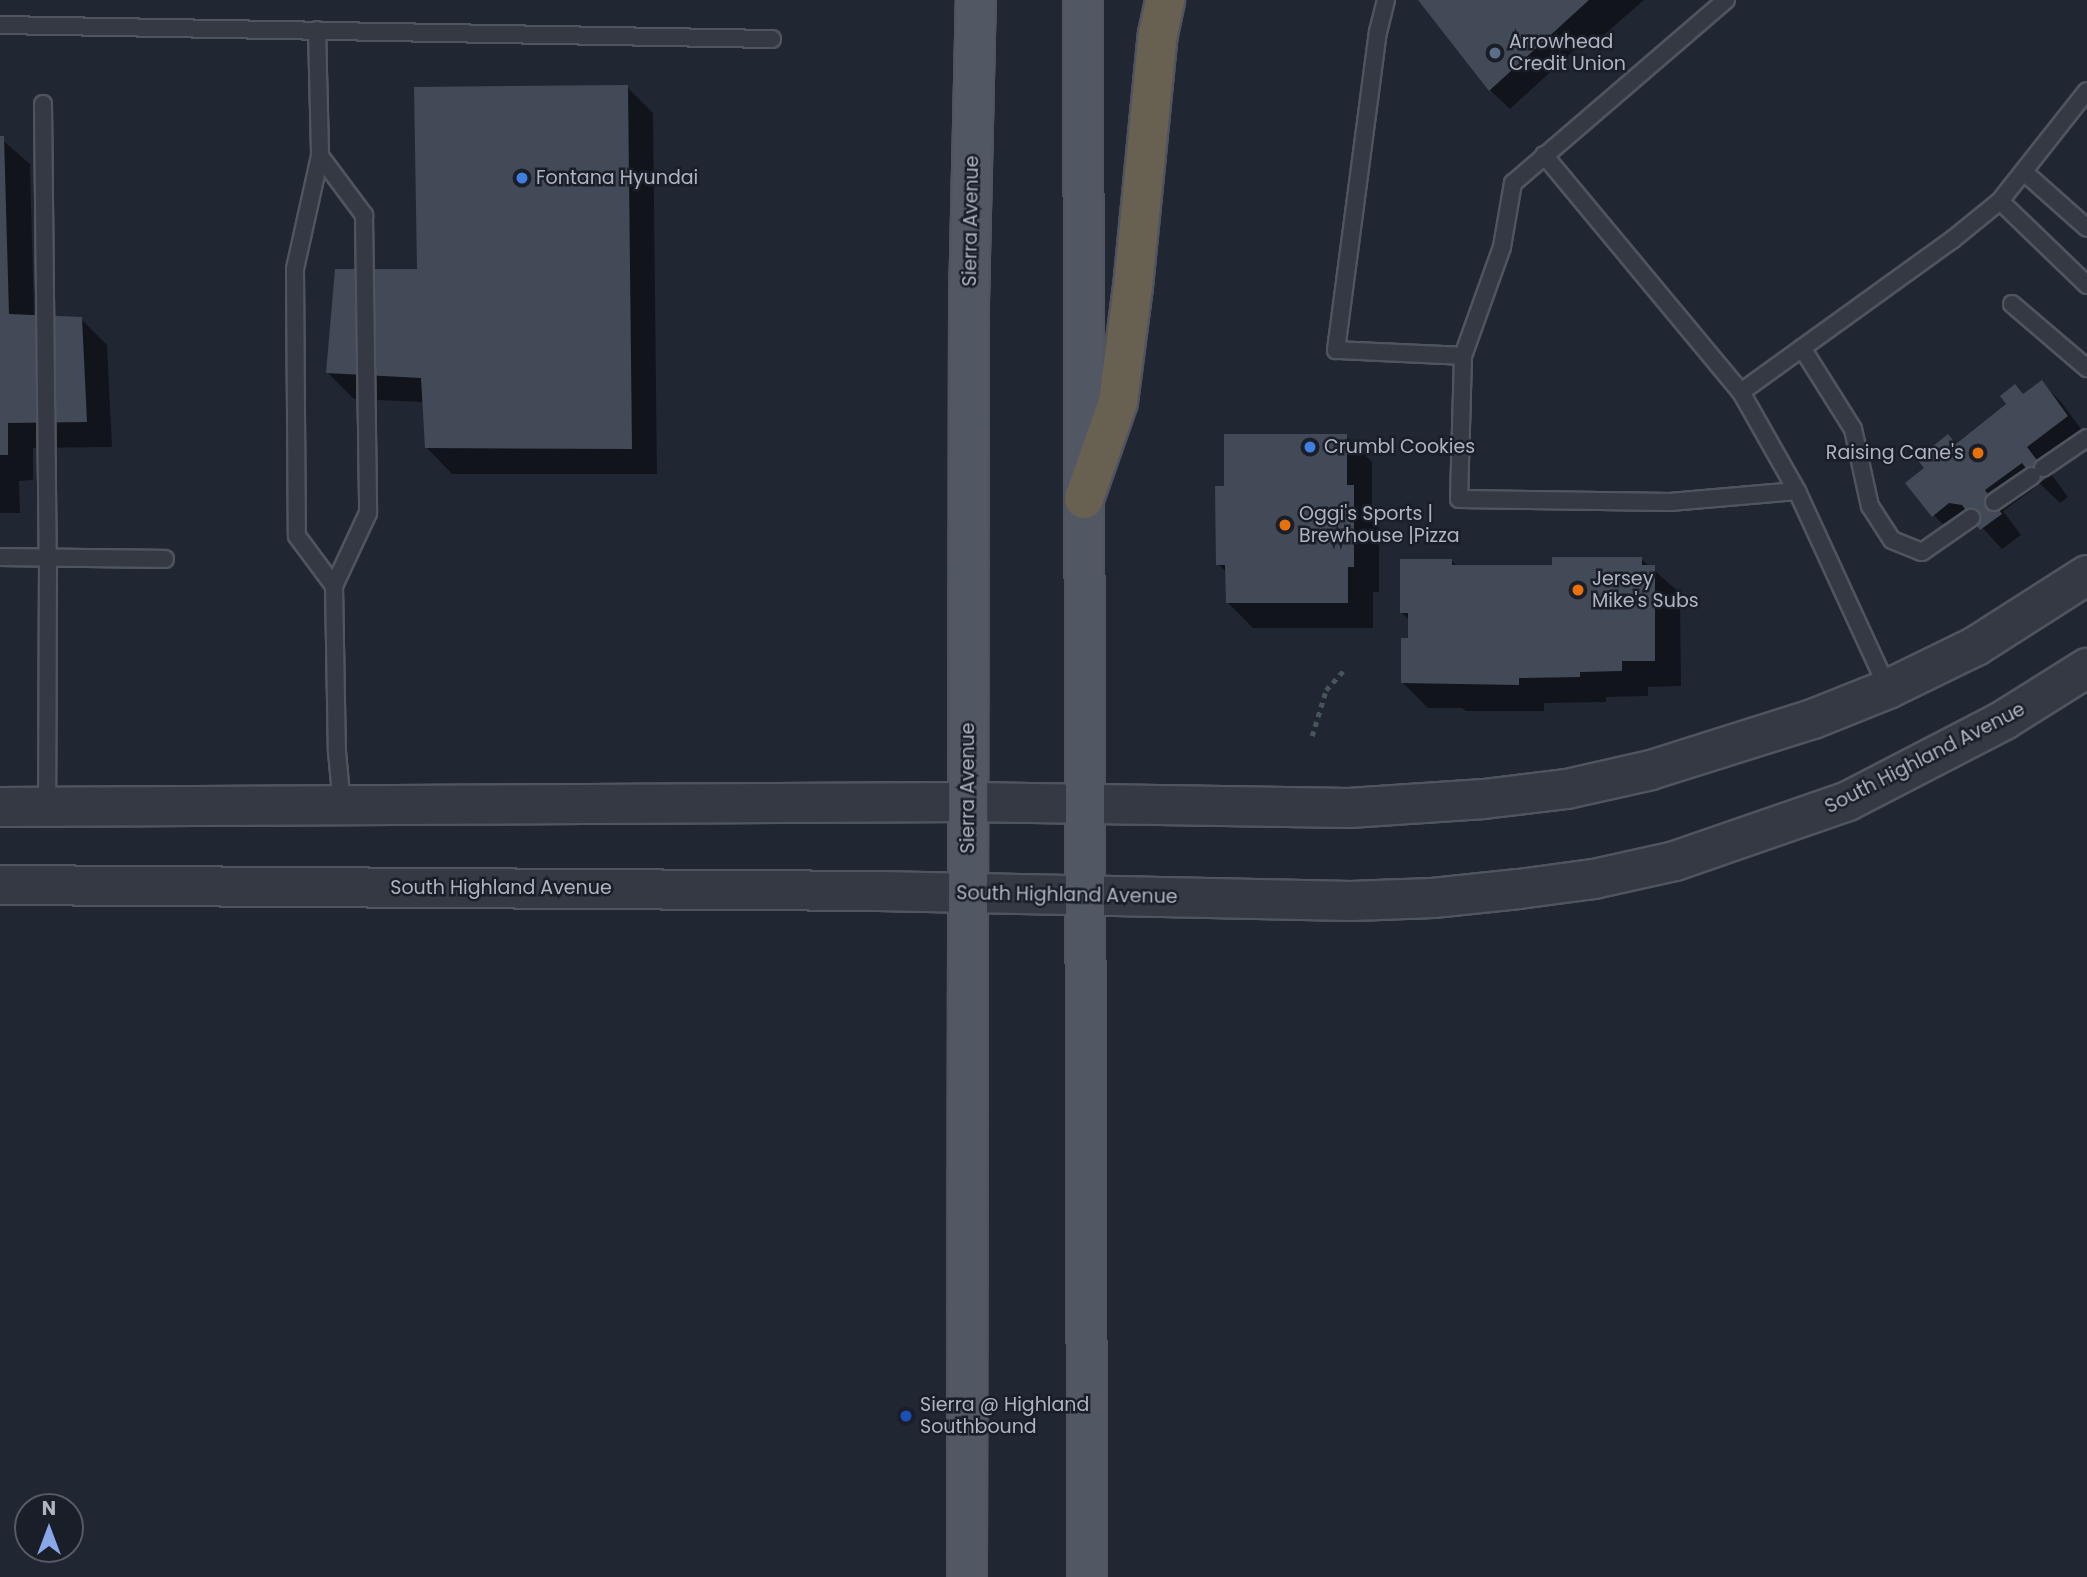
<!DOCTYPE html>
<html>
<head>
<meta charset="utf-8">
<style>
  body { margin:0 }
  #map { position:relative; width:2087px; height:1577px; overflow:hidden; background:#212732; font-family:Poppins,sans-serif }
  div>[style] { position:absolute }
  .shadow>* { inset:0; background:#0007 }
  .building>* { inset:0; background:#434a57 }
  .path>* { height:4.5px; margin-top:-2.25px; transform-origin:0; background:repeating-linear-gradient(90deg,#465558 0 5px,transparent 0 10px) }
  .roads { filter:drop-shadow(2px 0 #4f545e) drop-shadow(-2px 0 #4f545e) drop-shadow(0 2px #4f545e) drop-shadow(0 -2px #4f545e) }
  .service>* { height:16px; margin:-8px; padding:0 8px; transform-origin:8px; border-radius:8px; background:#343943 }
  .tertiary>* { height:38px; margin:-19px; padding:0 19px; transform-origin:19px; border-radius:19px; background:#343943 }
  .primary>* { height:38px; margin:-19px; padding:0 19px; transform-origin:19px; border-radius:19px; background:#525863 }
  .motorway>* { height:38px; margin:-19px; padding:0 19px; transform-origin:19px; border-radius:19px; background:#686152 }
  .dots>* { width:19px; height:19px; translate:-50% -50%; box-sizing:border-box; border:4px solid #1a1e28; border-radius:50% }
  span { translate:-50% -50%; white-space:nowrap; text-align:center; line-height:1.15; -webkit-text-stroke:5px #1a1e28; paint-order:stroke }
  .poi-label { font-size:19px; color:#aeb4c0 }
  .left { translate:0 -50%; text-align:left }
  .right { translate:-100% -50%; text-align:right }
  .street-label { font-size:19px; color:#aeb4c0 }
  .north { position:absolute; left:14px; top:1493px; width:70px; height:70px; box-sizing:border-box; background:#1a1e28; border:2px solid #555a65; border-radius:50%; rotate:0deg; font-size:19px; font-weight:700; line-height:28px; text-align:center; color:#aeb4c0 }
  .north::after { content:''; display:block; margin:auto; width:24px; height:32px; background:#8aa8e9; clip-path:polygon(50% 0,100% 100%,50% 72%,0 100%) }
</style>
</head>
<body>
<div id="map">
  <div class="shadow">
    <div style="clip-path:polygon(1421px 0,1644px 0,1598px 40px,1592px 34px,1510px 109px,1490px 90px)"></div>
    <div style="clip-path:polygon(627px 87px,653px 113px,657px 474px,452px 474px,426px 447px,424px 402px,354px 399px,328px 373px,419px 271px)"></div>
    <div style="clip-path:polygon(0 138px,30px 164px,34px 317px,81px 319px,107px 345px,112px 447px,33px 448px,33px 480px,19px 481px,20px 513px,0 513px)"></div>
    <div style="clip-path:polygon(2041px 382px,2061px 402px,2087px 437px,2046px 467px,2068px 497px,2060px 503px,2040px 484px,2003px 511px,2021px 535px,2002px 549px,1978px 523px,1969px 522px,1953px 535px,1934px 515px,1957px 446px)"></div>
    <div style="clip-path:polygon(1346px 436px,1372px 462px,1372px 506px,1379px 513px,1379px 592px,1373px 592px,1373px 628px,1253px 628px,1227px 602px,1227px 573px,1218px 564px,1226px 487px)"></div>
    <div style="clip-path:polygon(1641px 559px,1680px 593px,1681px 686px,1648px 687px,1648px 696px,1606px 697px,1606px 702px,1544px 703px,1544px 711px,1466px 711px,1462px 708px,1428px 708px,1402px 682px,1410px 640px,1410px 621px,1401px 612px,1451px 560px,1458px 567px,1554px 567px)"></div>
  </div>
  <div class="building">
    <div style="clip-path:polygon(1418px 0,1589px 0,1489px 91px)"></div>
    <div style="clip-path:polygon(628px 85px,632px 449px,425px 448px,421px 378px,326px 373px,335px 269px,417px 269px,414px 87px)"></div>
    <div style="clip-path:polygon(0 136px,4px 136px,9px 314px,82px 317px,87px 422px,8px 423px,8px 455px,0 455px)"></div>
    <div style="clip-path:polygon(2042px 380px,2068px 416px,2027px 447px,2049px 476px,2038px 484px,2022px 463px,1985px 490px,2002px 514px,1980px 530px,1962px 505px,1949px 503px,1932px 517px,1905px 483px,1924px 468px,1917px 459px,1948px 434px,1956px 444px,2006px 404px,2000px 396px,2015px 384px,2023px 394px)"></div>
    <div style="clip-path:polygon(1224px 434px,1347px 434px,1347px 485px,1354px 485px,1354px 567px,1348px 567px,1348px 603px,1226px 603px,1225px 565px,1216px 565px,1215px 486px,1224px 486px)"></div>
    <div style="clip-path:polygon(1552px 557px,1642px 557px,1642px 565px,1655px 565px,1655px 661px,1622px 661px,1622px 671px,1580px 672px,1580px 677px,1519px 678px,1519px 685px,1401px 683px,1401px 638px,1408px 638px,1408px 613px,1400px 613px,1400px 559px,1452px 559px,1452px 565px,1552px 565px)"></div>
  </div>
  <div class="path">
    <div style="left:1312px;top:736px;width:48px;rotate:-73.1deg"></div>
    <div style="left:1326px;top:690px;width:27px;rotate:-48deg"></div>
  </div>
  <div class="roads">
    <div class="service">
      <div style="left:1386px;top:0;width:32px;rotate:104deg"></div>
      <div style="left:1378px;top:31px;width:322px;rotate:97.5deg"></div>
      <div style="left:1336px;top:350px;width:127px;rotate:2.7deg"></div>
      <div style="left:1726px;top:0;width:281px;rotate:139.3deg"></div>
      <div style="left:1513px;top:183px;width:65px;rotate:99.8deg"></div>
      <div style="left:1502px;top:247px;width:116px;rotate:109.7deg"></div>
      <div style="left:1463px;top:356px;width:143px;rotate:91.6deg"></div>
      <div style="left:1459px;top:499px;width:211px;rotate:0.8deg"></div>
      <div style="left:1670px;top:502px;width:127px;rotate:-5deg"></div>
      <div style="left:1797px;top:491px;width:218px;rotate:65.3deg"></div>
      <div style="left:0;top:25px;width:772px;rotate:1.04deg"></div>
      <div style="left:317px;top:30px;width:126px;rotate:88.6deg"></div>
      <div style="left:320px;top:156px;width:116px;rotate:102.5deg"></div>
      <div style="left:295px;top:269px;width:267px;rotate:89.6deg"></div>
      <div style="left:297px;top:536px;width:62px;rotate:53.5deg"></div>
      <div style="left:43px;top:104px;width:454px;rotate:89.4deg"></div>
      <div style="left:48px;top:558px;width:249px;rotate:90.2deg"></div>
      <div style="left:1544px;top:155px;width:308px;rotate:50.3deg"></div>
      <div style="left:320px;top:156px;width:74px;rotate:53.3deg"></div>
      <div style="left:364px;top:215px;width:298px;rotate:89.2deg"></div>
      <div style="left:368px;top:513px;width:81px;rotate:115deg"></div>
      <div style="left:334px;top:586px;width:166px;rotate:89deg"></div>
      <div style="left:337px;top:752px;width:53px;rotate:84.6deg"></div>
      <div style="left:2024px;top:172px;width:84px;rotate:41.6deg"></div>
      <div style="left:2000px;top:201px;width:121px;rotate:44deg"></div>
      <div style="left:2012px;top:304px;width:99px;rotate:40.5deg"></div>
      <div style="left:1802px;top:348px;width:96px;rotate:57.8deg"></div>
      <div style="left:1853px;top:429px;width:79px;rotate:77.6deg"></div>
      <div style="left:1870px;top:506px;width:40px;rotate:57.1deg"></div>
      <div style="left:1892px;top:540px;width:32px;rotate:22deg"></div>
      <div style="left:1922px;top:552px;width:60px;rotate:-34.8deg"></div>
      <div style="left:2043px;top:468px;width:53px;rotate:-34.3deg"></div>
      <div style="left:1797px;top:491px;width:114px;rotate:-119.5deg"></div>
      <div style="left:1741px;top:392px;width:260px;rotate:-35.8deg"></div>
      <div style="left:1952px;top:240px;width:62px;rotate:-39.1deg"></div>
      <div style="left:2000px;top:201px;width:140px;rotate:-51.7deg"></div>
      <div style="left:1994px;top:502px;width:46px;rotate:-34.4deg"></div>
      <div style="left:0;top:557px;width:165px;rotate:0.7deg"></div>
    </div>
    <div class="tertiary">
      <div style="left:0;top:807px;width:967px;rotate:-0.3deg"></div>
      <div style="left:967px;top:802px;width:382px;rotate:0.9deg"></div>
      <div style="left:1349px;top:808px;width:135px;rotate:-3.8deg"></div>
      <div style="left:1484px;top:799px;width:84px;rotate:-6.9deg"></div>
      <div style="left:1567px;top:789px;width:86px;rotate:-12.7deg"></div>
      <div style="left:1651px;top:770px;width:170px;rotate:-17.5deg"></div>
      <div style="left:1813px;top:719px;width:81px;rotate:-21.8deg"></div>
      <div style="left:1888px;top:689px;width:98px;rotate:-26deg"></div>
      <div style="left:1976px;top:646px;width:132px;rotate:-32.6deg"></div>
      <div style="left:0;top:885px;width:878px;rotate:0.39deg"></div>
      <div style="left:878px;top:891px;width:473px;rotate:1.2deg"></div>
      <div style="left:1351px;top:901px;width:82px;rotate:-2.1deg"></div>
      <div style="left:1433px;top:898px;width:86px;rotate:-6deg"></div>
      <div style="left:1519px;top:889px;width:76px;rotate:-7.6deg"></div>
      <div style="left:1594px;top:879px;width:83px;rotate:-12.5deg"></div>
      <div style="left:1675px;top:861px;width:183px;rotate:-19.1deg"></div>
      <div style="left:1848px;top:801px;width:176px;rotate:-27.4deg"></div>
      <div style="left:2004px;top:720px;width:98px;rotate:-32.1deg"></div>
    </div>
    <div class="primary">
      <div style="left:1083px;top:0;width:1577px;rotate:89.85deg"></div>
      <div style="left:967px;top:1577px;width:1276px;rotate:-89.91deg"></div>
      <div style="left:969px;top:301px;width:301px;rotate:-88.7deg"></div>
    </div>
    <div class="motorway">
      <div style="left:1084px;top:499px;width:103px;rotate:-70.7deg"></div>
      <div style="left:1118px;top:402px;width:116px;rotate:-82.6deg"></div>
      <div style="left:1133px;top:287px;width:254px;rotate:-84.4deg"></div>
      <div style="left:1158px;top:34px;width:35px;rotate:-78deg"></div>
    </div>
  </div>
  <div class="dots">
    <div style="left:1495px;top:53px;background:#5c6f8a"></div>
    <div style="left:522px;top:178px;background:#3f7fe0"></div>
    <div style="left:1310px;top:447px;background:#3f7fe0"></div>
    <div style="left:1978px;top:453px;background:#e8710a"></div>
    <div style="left:1285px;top:525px;background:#e8710a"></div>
    <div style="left:1578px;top:590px;background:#e8710a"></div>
    <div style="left:906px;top:1416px;background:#1a4fb4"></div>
  </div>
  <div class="poi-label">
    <span class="left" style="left:1509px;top:53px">Arrowhead<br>Credit Union</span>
    <span class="left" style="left:536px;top:178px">Fontana Hyundai</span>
    <span class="left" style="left:1324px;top:447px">Crumbl Cookies</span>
    <span class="right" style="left:1964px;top:453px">Raising Cane's</span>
    <span class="left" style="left:1299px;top:525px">Oggi's Sports |<br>Brewhouse |Pizza</span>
    <span class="left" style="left:1592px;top:590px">Jersey<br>Mike's Subs</span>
    <span class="left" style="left:920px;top:1416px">Sierra @ Highland<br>Southbound</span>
  </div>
  <div class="street-label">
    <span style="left:971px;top:221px;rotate:-89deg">Sierra Avenue</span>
    <span style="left:1925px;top:758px;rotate:-27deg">South Highland Avenue</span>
    <span style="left:968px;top:788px;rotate:-90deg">Sierra Avenue</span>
    <span style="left:501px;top:888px">South Highland Avenue</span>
    <span style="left:1067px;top:895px;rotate:1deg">South Highland Avenue</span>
  </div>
  <div class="north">N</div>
</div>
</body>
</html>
